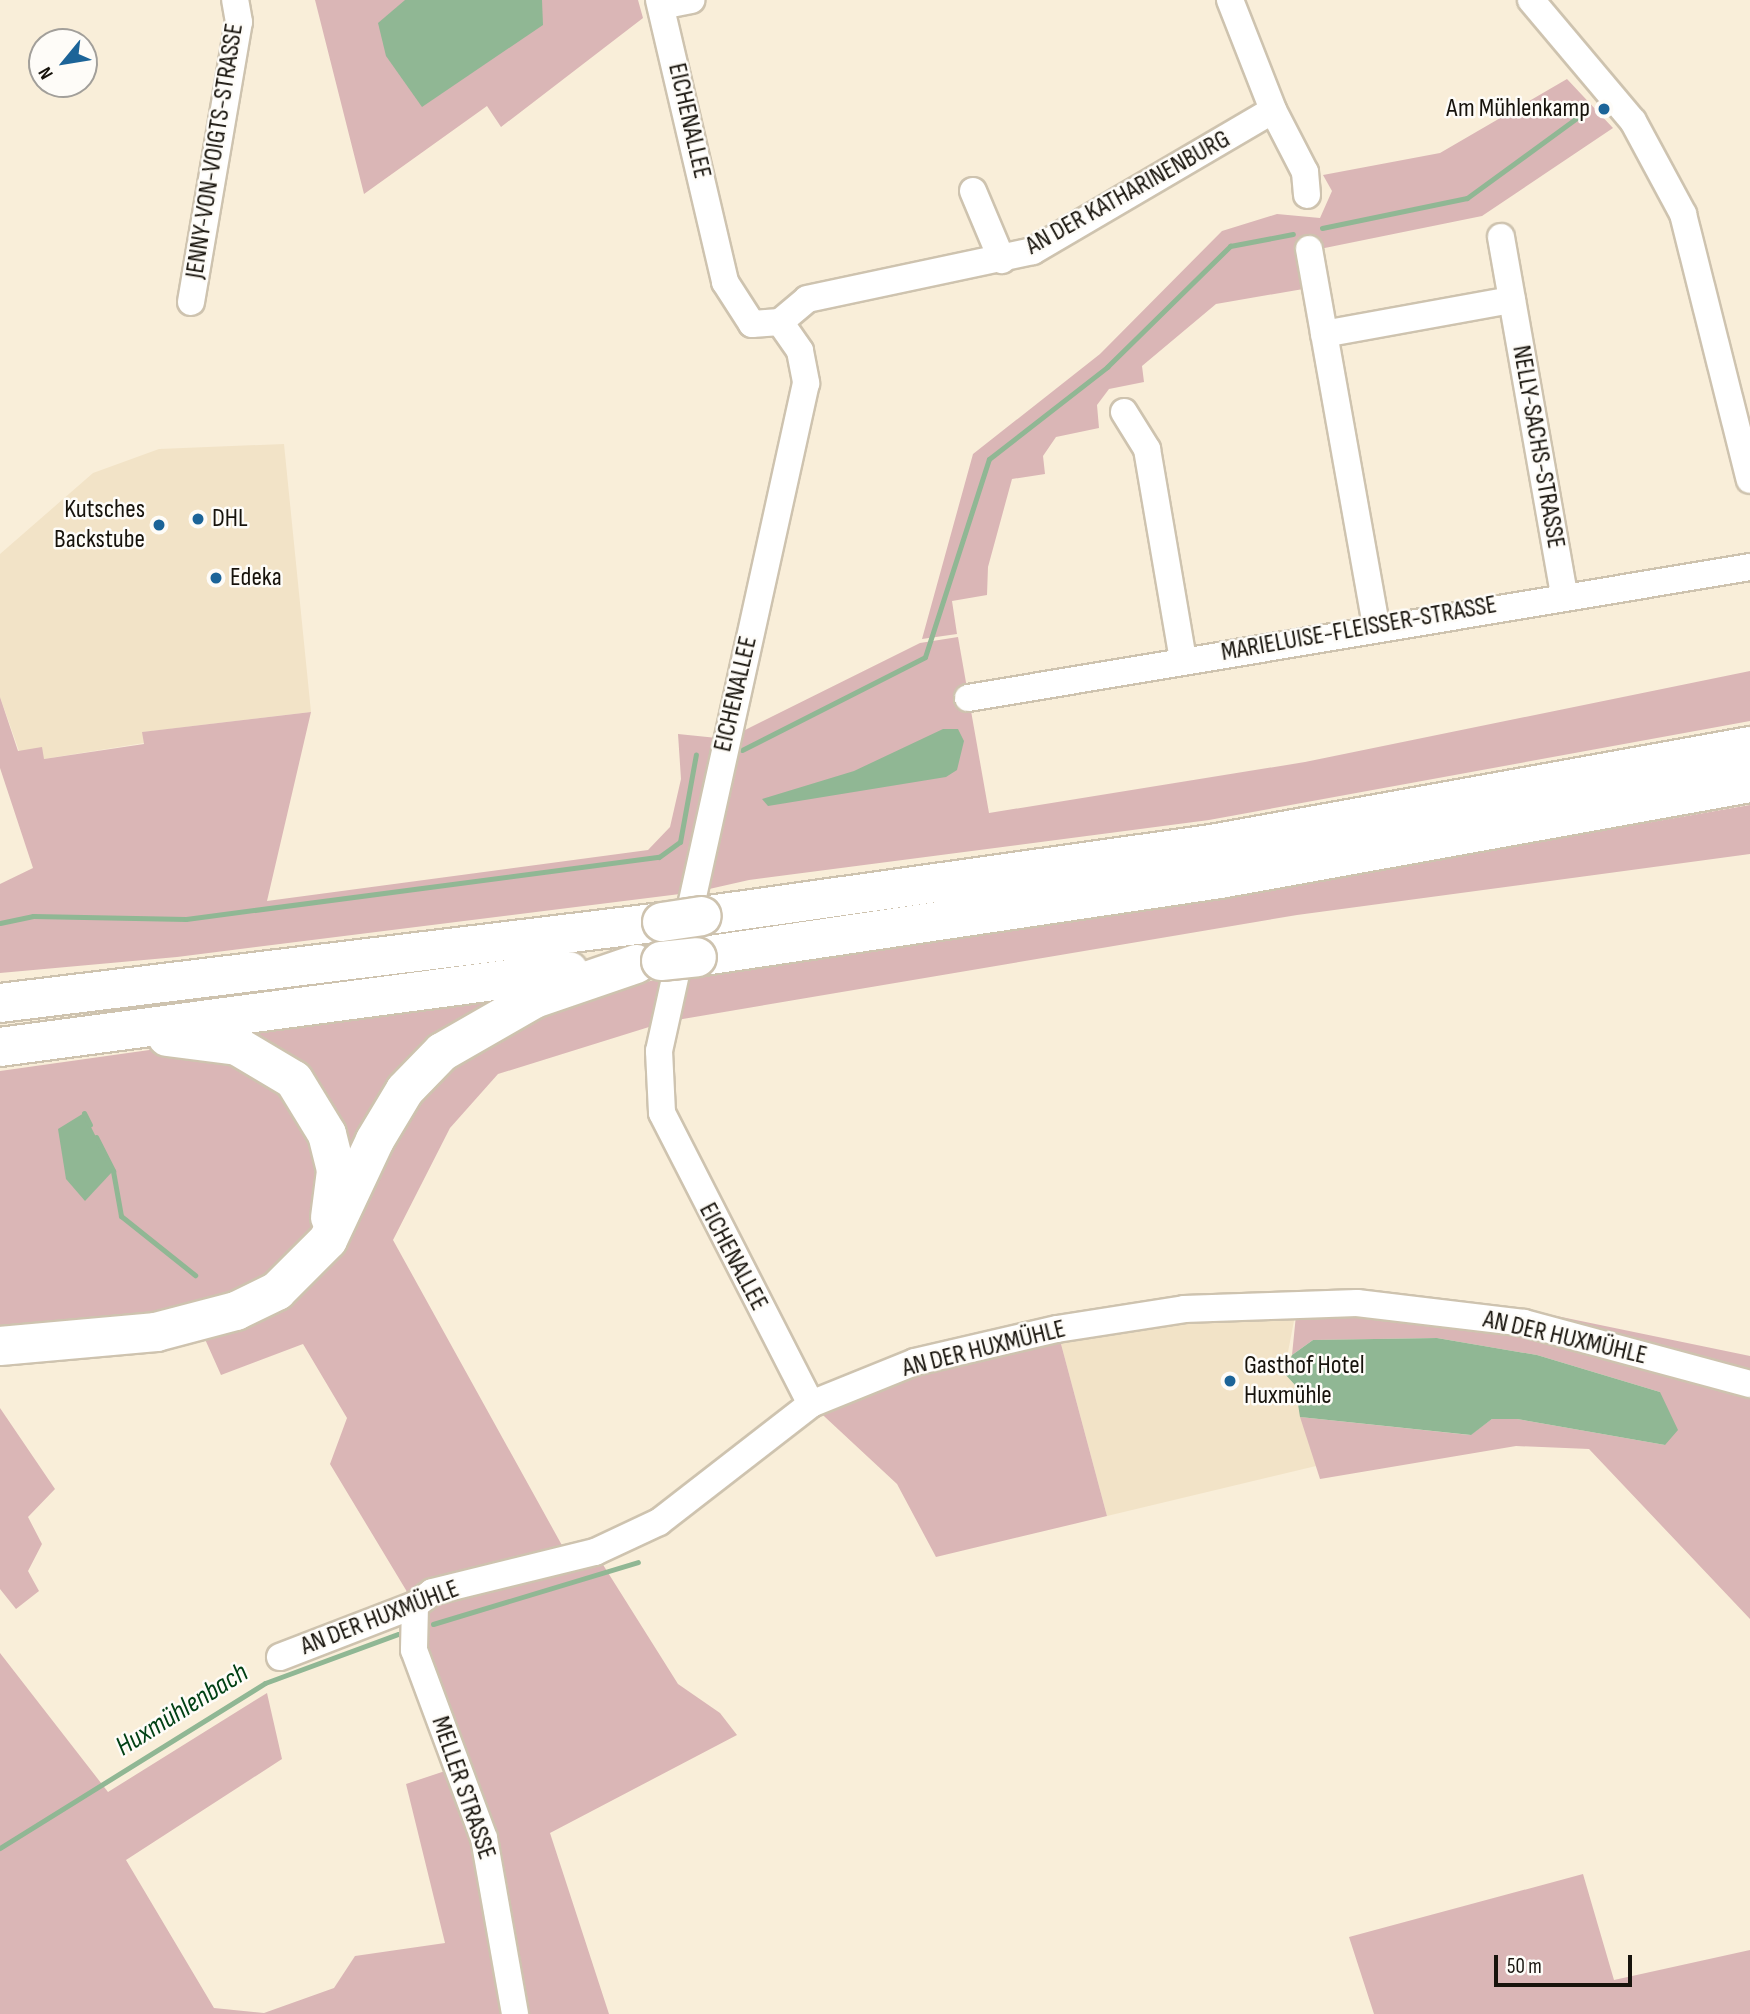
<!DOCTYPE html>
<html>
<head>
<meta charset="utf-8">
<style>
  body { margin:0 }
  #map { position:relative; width:1750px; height:2014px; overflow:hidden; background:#f9eed9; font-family:"Sofia Sans Condensed",sans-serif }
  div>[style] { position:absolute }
  .built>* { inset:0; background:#f2e3c7 }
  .green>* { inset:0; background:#dab6b6 }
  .water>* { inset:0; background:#90b794 }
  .stream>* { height:5px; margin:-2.5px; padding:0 2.5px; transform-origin:2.5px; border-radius:2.5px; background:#90b794 }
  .roads { filter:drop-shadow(2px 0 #cec3af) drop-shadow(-2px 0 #cec3af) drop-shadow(0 2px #cec3af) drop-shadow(0 -2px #cec3af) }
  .minor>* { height:26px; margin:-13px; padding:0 13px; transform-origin:13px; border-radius:13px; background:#fff }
  .highway>* { height:38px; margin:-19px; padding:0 19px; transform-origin:19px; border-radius:19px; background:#fff }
  .bridges { filter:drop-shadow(2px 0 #cec3af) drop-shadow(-2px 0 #cec3af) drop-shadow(0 2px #cec3af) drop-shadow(0 -2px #cec3af) }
  .highway-bridge>* { height:38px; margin:-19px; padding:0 19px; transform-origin:19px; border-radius:19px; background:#fff }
  .dots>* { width:19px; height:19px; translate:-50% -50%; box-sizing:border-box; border:4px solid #fefcf8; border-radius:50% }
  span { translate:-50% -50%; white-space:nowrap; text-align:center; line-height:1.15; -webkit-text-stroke:5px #fefcf8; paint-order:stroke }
  .poi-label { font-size:26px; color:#17130c }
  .right { translate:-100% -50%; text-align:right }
  .left { translate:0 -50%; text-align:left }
  .street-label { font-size:26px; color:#17130c }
  .water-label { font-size:28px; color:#004014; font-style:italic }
  .north { position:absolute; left:28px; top:28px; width:70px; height:70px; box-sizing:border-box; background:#fefcf8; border:2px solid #a29f9a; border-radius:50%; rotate:240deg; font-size:19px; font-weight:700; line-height:28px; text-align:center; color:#17130c }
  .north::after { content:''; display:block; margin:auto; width:24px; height:32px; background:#1c6498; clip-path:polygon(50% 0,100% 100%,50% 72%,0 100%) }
  .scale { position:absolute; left:1494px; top:1955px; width:138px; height:32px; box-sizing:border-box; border:4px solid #17130c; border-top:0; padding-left:9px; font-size:21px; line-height:24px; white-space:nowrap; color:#17130c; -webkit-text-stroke:5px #fefcf8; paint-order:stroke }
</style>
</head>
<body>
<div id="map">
  <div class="built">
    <div style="clip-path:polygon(284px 444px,311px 712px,143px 732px,144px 743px,44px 759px,19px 751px,0 697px,0 554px,93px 473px,159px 449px)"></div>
    <div style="clip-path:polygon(1297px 1305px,1284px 1373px,1295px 1385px,1316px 1466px,1107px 1516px,1057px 1329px)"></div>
  </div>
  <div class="green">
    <div style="clip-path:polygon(315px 0,638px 0,643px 18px,501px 127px,487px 106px,364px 194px)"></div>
    <div style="clip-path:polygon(1567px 79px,1613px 128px,1482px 216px,1305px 252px,1309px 288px,1216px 304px,1142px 366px,1144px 382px,1109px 389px,1097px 405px,1099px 428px,1056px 437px,1043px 456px,1045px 474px,1012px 479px,988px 567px,987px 595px,952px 601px,957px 634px,922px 639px,973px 454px,1100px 354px,1222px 231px,1277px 214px,1320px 218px,1332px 191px,1323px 175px,1440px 153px)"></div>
    <div style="clip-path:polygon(958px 637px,989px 813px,1305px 762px,1750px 671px,1750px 721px,1209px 820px,749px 880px,696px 892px,177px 957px,0 973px,0 884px,33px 868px,0 768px,0 697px,18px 751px,42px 747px,44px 759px,144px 744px,142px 732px,311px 712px,267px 901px,648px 850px,670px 827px,681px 779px,678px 734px,727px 739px,920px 643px)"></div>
    <div style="clip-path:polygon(1750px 805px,1750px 854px,1297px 915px,665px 1022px,498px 1074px,450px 1128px,393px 1240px,569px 1558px,595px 1552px,678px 1684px,720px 1713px,737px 1735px,550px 1833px,609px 2014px,0 2014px,0 1653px,108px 1792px,267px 1693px,282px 1759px,126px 1860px,214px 2008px,264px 2013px,334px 1988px,355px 1956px,445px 1943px,406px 1784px,457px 1767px,415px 1605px,330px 1464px,347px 1418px,303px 1344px,221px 1375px,204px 1337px,247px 1321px,373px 1164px,444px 1057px,598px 989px,1318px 880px)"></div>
    <div style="clip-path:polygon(513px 995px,342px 1156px,219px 1031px)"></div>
    <div style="clip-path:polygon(192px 1044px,271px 1070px,319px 1129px,317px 1225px,267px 1283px,189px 1316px,0 1333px,0 1071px)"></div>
    <div style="clip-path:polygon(1297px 1305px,1524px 1322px,1523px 1309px,1750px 1356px,1750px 1619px,1589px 1449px,1516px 1446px,1320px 1479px,1300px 1417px,1470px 1435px,1492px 1419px,1517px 1419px,1665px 1445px,1660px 1392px,1537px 1355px,1437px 1338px,1313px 1340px,1292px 1355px)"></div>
    <div style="clip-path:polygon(1057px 1329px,1107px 1516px,936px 1557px,897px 1484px,811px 1404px)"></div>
    <div style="clip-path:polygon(0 1408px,55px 1489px,28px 1517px,42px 1544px,28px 1571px,39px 1591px,16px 1609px,0 1589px)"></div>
    <div style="clip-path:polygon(1583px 1874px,1614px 1980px,1750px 1950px,1750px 2014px,1374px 2014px,1349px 1937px)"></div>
  </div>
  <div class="water">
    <div style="clip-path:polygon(405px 0,542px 0,543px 25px,422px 107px,386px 56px,378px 23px)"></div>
    <div style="clip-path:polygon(943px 729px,958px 729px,964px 741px,957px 770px,946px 777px,768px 806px,762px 799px,854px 771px)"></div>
    <div style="clip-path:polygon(84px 1113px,113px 1171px,85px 1201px,66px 1179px,58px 1129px)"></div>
    <div style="clip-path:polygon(1437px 1338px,1537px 1355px,1660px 1392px,1678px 1430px,1665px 1445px,1517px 1419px,1492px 1419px,1471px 1435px,1300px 1417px,1295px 1385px,1284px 1373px,1292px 1355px,1313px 1340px)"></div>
  </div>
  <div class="stream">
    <div style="left:1322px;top:228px;width:148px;rotate:-11.7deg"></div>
    <div style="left:1467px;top:198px;width:137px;rotate:-36.1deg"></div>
    <div style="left:742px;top:750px;width:205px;rotate:-26.9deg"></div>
    <div style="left:925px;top:657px;width:208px;rotate:-72.1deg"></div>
    <div style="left:989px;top:459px;width:150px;rotate:-37.9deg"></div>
    <div style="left:1107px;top:367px;width:173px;rotate:-44.5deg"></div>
    <div style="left:1230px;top:246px;width:64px;rotate:-10.8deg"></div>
    <div style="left:0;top:923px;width:34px;rotate:-12deg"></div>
    <div style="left:33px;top:916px;width:153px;rotate:1.1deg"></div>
    <div style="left:186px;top:919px;width:477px;rotate:-7.5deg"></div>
    <div style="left:659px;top:857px;width:26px;rotate:-36deg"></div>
    <div style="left:680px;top:842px;width:89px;rotate:-79.7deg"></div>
    <div style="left:84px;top:1113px;width:13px;rotate:63deg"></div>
    <div style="left:96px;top:1137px;width:38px;rotate:63deg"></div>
    <div style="left:113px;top:1171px;width:46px;rotate:79.9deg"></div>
    <div style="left:121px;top:1216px;width:95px;rotate:38.6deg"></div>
    <div style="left:433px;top:1624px;width:214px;rotate:-16.8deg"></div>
    <div style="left:0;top:1848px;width:312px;rotate:-31.9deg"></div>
    <div style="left:265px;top:1683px;width:142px;rotate:-20.2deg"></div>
  </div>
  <div class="roads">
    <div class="minor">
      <div style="left:659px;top:0;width:290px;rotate:76.8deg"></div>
      <div style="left:725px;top:282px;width:50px;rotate:57.3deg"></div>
      <div style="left:752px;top:324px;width:28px;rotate:-4deg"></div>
      <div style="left:780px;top:322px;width:35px;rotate:55deg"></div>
      <div style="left:800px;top:351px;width:33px;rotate:79deg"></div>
      <div style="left:806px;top:383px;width:684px;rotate:102.41deg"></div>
      <div style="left:659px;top:1051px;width:62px;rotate:87.2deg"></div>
      <div style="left:662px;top:1113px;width:327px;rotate:62.9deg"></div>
      <div style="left:1230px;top:0;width:118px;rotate:68.6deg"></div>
      <div style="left:1273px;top:110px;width:70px;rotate:62.7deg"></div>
      <div style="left:1305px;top:172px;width:23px;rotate:85deg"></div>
      <div style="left:1531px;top:0;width:158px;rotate:49.9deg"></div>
      <div style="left:1633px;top:121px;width:106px;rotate:61.7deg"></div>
      <div style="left:1683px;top:214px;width:274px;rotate:75.9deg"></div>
      <div style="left:661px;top:6px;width:31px;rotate:-11deg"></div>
      <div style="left:973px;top:191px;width:75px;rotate:67.2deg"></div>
      <div style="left:1501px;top:237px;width:363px;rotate:80deg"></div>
      <div style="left:1309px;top:249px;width:384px;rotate:79.9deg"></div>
      <div style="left:191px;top:302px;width:284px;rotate:-80.3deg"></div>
      <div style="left:239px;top:22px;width:22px;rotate:-100deg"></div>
      <div style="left:780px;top:322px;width:35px;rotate:-40deg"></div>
      <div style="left:807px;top:299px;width:231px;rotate:-12deg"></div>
      <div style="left:1033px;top:251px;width:278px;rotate:-30.4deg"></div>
      <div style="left:1324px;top:334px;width:191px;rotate:-10.3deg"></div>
      <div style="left:1124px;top:412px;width:44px;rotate:58.1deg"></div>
      <div style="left:1147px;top:449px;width:213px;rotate:80.3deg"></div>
      <div style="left:968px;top:698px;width:793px;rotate:-9.51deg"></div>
      <div style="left:415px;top:1605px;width:45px;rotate:91.3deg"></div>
      <div style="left:414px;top:1650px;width:201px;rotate:69.6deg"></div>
      <div style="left:484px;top:1838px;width:179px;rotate:80deg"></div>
      <div style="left:280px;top:1657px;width:145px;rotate:-21.1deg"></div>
      <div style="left:415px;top:1605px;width:21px;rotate:-37deg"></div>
      <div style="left:432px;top:1592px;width:168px;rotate:-13.8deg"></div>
      <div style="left:595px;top:1552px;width:71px;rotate:-25.1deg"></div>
      <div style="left:659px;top:1522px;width:192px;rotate:-37.8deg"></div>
      <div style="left:811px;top:1404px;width:112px;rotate:-22deg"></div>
      <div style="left:915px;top:1362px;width:146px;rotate:-13.1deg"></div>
      <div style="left:1057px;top:1329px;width:129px;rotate:-8.9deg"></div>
      <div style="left:1184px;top:1309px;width:173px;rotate:-2deg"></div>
      <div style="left:1357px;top:1303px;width:168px;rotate:6.8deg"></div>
      <div style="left:1524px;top:1323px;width:234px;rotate:15.1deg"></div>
    </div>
    <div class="highway">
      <div style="left:702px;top:916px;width:514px;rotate:-8.05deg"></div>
      <div style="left:1211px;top:844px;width:548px;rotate:-10.3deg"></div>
      <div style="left:697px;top:957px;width:529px;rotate:-8.48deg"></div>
      <div style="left:1220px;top:879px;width:539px;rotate:-10.27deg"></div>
      <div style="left:0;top:1003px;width:667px;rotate:-6.98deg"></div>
      <div style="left:167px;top:1037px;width:71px;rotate:7.3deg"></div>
      <div style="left:237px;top:1046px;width:66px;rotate:30.8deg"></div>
      <div style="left:294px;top:1080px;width:63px;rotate:58.6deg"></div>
      <div style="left:327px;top:1134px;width:38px;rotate:76deg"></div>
      <div style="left:336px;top:1171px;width:47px;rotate:97.3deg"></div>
      <div style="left:0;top:1047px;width:574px;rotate:-7.61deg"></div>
      <div style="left:0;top:1346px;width:157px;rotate:-5.1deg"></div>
      <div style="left:156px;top:1332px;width:83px;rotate:-14.7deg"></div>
      <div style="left:236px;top:1311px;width:46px;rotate:-26deg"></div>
      <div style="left:277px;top:1291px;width:72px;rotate:-45deg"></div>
      <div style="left:328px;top:1240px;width:110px;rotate:-64.8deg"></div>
      <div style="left:375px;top:1140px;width:58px;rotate:-59deg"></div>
      <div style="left:405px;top:1090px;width:53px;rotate:-45.8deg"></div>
      <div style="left:442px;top:1052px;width:106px;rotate:-29.9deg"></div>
      <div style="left:534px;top:999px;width:108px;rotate:-18.9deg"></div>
    </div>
  </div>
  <div class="bridges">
    <div class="highway-bridge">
      <div style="left:662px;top:922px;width:40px;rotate:-8.5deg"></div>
      <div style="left:661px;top:961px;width:36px;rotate:-6deg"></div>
    </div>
  </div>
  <div class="dots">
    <div style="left:1604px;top:109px;background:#1c6498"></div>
    <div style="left:198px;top:519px;background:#1c6498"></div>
    <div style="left:159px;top:525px;background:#1c6498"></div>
    <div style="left:216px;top:578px;background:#1c6498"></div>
    <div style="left:1230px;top:1381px;background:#1c6498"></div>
  </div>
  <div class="poi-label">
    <span class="right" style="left:1590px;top:109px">Am Mühlenkamp</span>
    <span class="right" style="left:145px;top:525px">Kutsches<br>Backstube</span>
    <span class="left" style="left:212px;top:519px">DHL</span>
    <span class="left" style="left:230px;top:578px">Edeka</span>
    <span class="left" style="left:1244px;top:1381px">Gasthof Hotel<br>Huxmühle</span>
  </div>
  <div class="street-label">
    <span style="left:689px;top:121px;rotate:77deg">EICHENALLEE</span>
    <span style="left:215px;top:151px;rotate:-81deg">JENNY-VON-VOIGTS-STRASSE</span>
    <span style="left:1128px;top:193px;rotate:-29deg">AN DER KATHARINENBURG</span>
    <span style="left:1538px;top:447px;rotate:80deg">NELLY-SACHS-STRASSE</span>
    <span style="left:1359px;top:629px;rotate:-10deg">MARIELUISE-FLEISSER-STRASSE</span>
    <span style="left:736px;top:694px;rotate:-77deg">EICHENALLEE</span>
    <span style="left:733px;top:1257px;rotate:62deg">EICHENALLEE</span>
    <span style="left:1565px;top:1338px;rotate:13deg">AN DER HUXMÜHLE</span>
    <span style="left:984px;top:1349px;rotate:-14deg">AN DER HUXMÜHLE</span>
    <span style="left:380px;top:1618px;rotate:-21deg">AN DER HUXMÜHLE</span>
    <span style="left:463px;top:1788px;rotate:71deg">MELLER STRASSE</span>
  </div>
  <div class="water-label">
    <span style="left:182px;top:1710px;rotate:-32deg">Huxmühlenbach</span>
  </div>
  <div class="north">N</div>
  <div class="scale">50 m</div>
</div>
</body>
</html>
